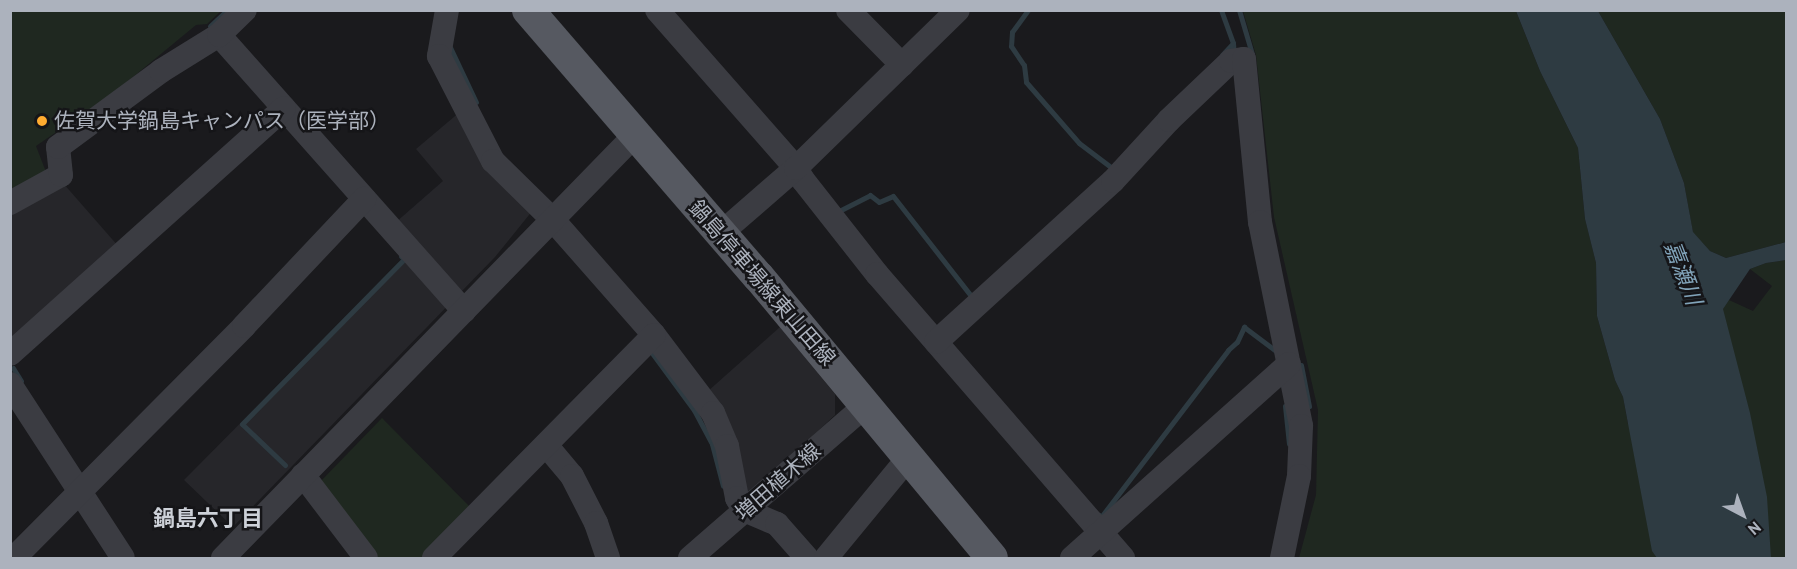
<!DOCTYPE html>
<html>
<head>
<meta charset="utf-8">
<style>
  body { margin:0 }
  #map { position:relative; width:1797px; height:569px; overflow:hidden; background:#1a1a1d; font-family:"PT Sans","Noto Sans JP",sans-serif }
  div>[style] { position:absolute }
  .built>* { inset:0; background:#26262a }
  .green>* { inset:0; background:#1f2820 }
  .water>* { inset:0; background:#2e3b42 }
  .stream>* { height:5px; margin:-2.5px; padding:0 2.5px; transform-origin:2.5px; border-radius:2.5px; background:#2e3b42 }
  .minor>* { height:24px; margin:-12px; padding:0 12px; transform-origin:12px; border-radius:12px; background:#3b3c42 }
  .major>* { height:32px; margin:-16px; padding:0 16px; transform-origin:16px; border-radius:16px; background:#565961 }
  .dots>* { width:16px; height:16px; translate:-50% -50%; box-sizing:border-box; border:3px solid #151518; border-radius:50% }
  span { translate:-50% -50%; white-space:nowrap; text-align:center; line-height:1.15; -webkit-text-stroke:5px #151518; paint-order:stroke }
  .poi-label { font-size:21px; color:#acb2bd }
  .left { translate:0 -50%; text-align:left }
  .street-label { font-size:21px; color:#acb2bd }
  .water-label { font-size:22px; color:#81a3b9; font-style:italic }
  .neighbourhood-label { font-size:22px; color:#cdd1d8; font-weight:700 }
  .frame { position:absolute; inset:0; border:12px solid #acb2bd; pointer-events:none }
  .north { position:absolute; left:1713px; top:485px; width:60px; height:60px; -webkit-text-stroke:4px #151518; paint-order:stroke; rotate:139deg; font-size:16px; font-weight:700; line-height:24px; text-align:center; color:#acb2bd }
  .north::after { content:''; display:block; margin:auto; width:21px; height:27px; background:#acb2bd; clip-path:polygon(50% 0,100% 100%,50% 72%,0 100%) }
</style>
</head>
<body>
<div id="map">
  <div class="built">
    <div style="clip-path:polygon(461px 111px,533px 210px,495px 257px,233px 527px,184px 480px,414px 248px,395px 223px,443px 181px,416px 149px)"></div>
    <div style="clip-path:polygon(63px 183px,119px 247px,11px 343px,11px 211px)"></div>
    <div style="clip-path:polygon(780px 327px,835px 394px,835px 415px,734px 509px,721px 449px,698px 400px)"></div>
  </div>
  <div class="green">
    <div style="clip-path:polygon(10px 11px,221px 11px,207px 24px,196px 25px,116px 91px,36px 146px,46px 172px,11px 189px)"></div>
    <div style="clip-path:polygon(1243px 11px,1516px 11px,1540px 71px,1578px 148px,1585px 219px,1596px 263px,1597px 316px,1615px 380px,1623px 397px,1628px 424px,1729px 300px,1753px 311px,1772px 286px,1750px 269px,1766px 263px,1786px 260px,1786px 558px,1299px 558px,1316px 495px,1318px 410px,1274px 217px,1256px 55px)"></div>
    <div style="clip-path:polygon(1598px 11px,1786px 11px,1786px 242px,1726px 258px,1710px 251px,1693px 233px,1684px 183px,1660px 119px)"></div>
    <div style="clip-path:polygon(382px 418px,471px 508px,422px 558px,376px 558px,319px 483px)"></div>
  </div>
  <div class="water">
    <div style="clip-path:polygon(1516px 11px,1598px 11px,1660px 119px,1684px 183px,1693px 232px,1710px 251px,1726px 258px,1786px 242px,1786px 260px,1766px 263px,1750px 269px,1723px 309px,1750px 413px,1767px 497px,1771px 558px,1657px 558px,1652px 551px,1623px 397px,1615px 380px,1597px 316px,1596px 263px,1585px 219px,1578px 148px,1540px 71px)"></div>
  </div>
  <div class="stream">
    <div style="left:1028px;top:10px;width:27px;rotate:126deg"></div>
    <div style="left:1012px;top:32px;width:14px;rotate:94deg"></div>
    <div style="left:1011px;top:46px;width:23px;rotate:56deg"></div>
    <div style="left:1024px;top:65px;width:17px;rotate:83deg"></div>
    <div style="left:1026px;top:82px;width:81px;rotate:49deg"></div>
    <div style="left:1079px;top:143px;width:41px;rotate:37.1deg"></div>
    <div style="left:1112px;top:168px;width:5px;rotate:-53deg"></div>
    <div style="left:1221px;top:10px;width:35px;rotate:70deg"></div>
    <div style="left:1233px;top:43px;width:13px;rotate:86deg"></div>
    <div style="left:1239px;top:10px;width:46px;rotate:73.5deg"></div>
    <div style="left:210px;top:26px;width:23px;rotate:-43deg"></div>
    <div style="left:449px;top:45px;width:63px;rotate:64.7deg"></div>
    <div style="left:1222px;top:55px;width:16px;rotate:-47deg"></div>
    <div style="left:837px;top:212px;width:37px;rotate:-27deg"></div>
    <div style="left:870px;top:195px;width:11px;rotate:38deg"></div>
    <div style="left:879px;top:202px;width:15px;rotate:-23deg"></div>
    <div style="left:893px;top:196px;width:128px;rotate:52deg"></div>
    <div style="left:972px;top:297px;width:4px;rotate:135deg"></div>
    <div style="left:652px;top:353px;width:71px;rotate:53.6deg"></div>
    <div style="left:694px;top:410px;width:38px;rotate:62deg"></div>
    <div style="left:712px;top:444px;width:43px;rotate:75.3deg"></div>
    <div style="left:1301px;top:365px;width:42px;rotate:79deg"></div>
    <div style="left:13px;top:368px;width:15px;rotate:58deg"></div>
    <div style="left:1285px;top:406px;width:38px;rotate:84deg"></div>
    <div style="left:285px;top:465px;width:59px;rotate:-136.4deg"></div>
    <div style="left:242px;top:424px;width:231px;rotate:-45.5deg"></div>
    <div style="left:404px;top:259px;width:4px;rotate:-135deg"></div>
    <div style="left:1099px;top:515px;width:3px;rotate:45deg"></div>
    <div style="left:1101px;top:517px;width:210px;rotate:-52.7deg"></div>
    <div style="left:1228px;top:350px;width:12px;rotate:-42deg"></div>
    <div style="left:1237px;top:342px;width:17px;rotate:-65deg"></div>
    <div style="left:1244px;top:327px;width:40px;rotate:37deg"></div>
  </div>
  <div class="minor">
    <div style="left:447px;top:10px;width:47px;rotate:99.9deg"></div>
    <div style="left:439px;top:56px;width:118px;rotate:62.8deg"></div>
    <div style="left:493px;top:161px;width:84px;rotate:44.5deg"></div>
    <div style="left:553px;top:220px;width:153px;rotate:48.7deg"></div>
    <div style="left:654px;top:335px;width:98px;rotate:52.9deg"></div>
    <div style="left:713px;top:413px;width:36px;rotate:67deg"></div>
    <div style="left:727px;top:446px;width:53px;rotate:79.1deg"></div>
    <div style="left:737px;top:498px;width:14px;rotate:60deg"></div>
    <div style="left:744px;top:510px;width:36px;rotate:23deg"></div>
    <div style="left:777px;top:524px;width:45px;rotate:48.6deg"></div>
    <div style="left:657px;top:10px;width:210px;rotate:48.7deg"></div>
    <div style="left:796px;top:168px;width:14px;rotate:60deg"></div>
    <div style="left:803px;top:180px;width:120px;rotate:51.8deg"></div>
    <div style="left:877px;top:274px;width:376px;rotate:49.1deg"></div>
    <div style="left:848px;top:10px;width:77px;rotate:45.5deg"></div>
    <div style="left:219px;top:35px;width:369px;rotate:48.4deg"></div>
    <div style="left:10px;top:203px;width:58px;rotate:-28.8deg"></div>
    <div style="left:61px;top:175px;width:28px;rotate:-96deg"></div>
    <div style="left:58px;top:147px;width:128px;rotate:-36.4deg"></div>
    <div style="left:161px;top:71px;width:68px;rotate:-31.8deg"></div>
    <div style="left:219px;top:35px;width:36px;rotate:-44deg"></div>
    <div style="left:720px;top:234px;width:101px;rotate:-41deg"></div>
    <div style="left:796px;top:168px;width:226px;rotate:-44.3deg"></div>
    <div style="left:936px;top:342px;width:239px;rotate:-42.3deg"></div>
    <div style="left:1113px;top:181px;width:83px;rotate:-47.4deg"></div>
    <div style="left:1169px;top:120px;width:86px;rotate:-43.6deg"></div>
    <div style="left:1231px;top:61px;width:13px;rotate:-9deg"></div>
    <div style="left:1244px;top:59px;width:164px;rotate:84.4deg"></div>
    <div style="left:1260px;top:222px;width:208px;rotate:78.6deg"></div>
    <div style="left:1301px;top:426px;width:50px;rotate:92.3deg"></div>
    <div style="left:1299px;top:476px;width:84px;rotate:101.7deg"></div>
    <div style="left:10px;top:354px;width:368px;rotate:-41.9deg"></div>
    <div style="left:10px;top:384px;width:207px;rotate:57deg"></div>
    <div style="left:546px;top:445px;width:40px;rotate:50deg"></div>
    <div style="left:572px;top:476px;width:53px;rotate:62.9deg"></div>
    <div style="left:596px;top:523px;width:37px;rotate:71deg"></div>
    <div style="left:303px;top:475px;width:104px;rotate:52.8deg"></div>
    <div style="left:14px;top:558px;width:327px;rotate:-45.2deg"></div>
    <div style="left:244px;top:326px;width:175px;rotate:-46.6deg"></div>
    <div style="left:223px;top:558px;width:589px;rotate:-45.76deg"></div>
    <div style="left:434px;top:558px;width:313px;rotate:-45.4deg"></div>
    <div style="left:690px;top:558px;width:233px;rotate:-41deg"></div>
    <div style="left:826px;top:558px;width:131px;rotate:-50.6deg"></div>
    <div style="left:1072px;top:558px;width:291px;rotate:-41.8deg"></div>
  </div>
  <div class="major">
    <div style="left:528px;top:10px;width:352px;rotate:49.2deg"></div>
    <div style="left:758px;top:276px;width:366px;rotate:50.3deg"></div>
  </div>
  <div class="dots">
    <div style="left:42px;top:121px;background:#ffac30"></div>
  </div>
  <div class="poi-label">
    <span class="left" style="left:54px;top:121px">佐賀大学鍋島キャンパス（医学部）</span>
  </div>
  <div class="street-label">
    <span style="left:762px;top:283px;rotate:49deg">鍋島停車場線東山田線</span>
    <span style="left:778px;top:482px;rotate:-41deg">増田植木線</span>
  </div>
  <div class="water-label">
    <span style="left:1683px;top:273px;rotate:69deg">嘉瀬川</span>
  </div>
  <div class="neighbourhood-label">
    <span style="left:208px;top:519px">鍋島六丁目</span>
  </div>
  <div class="frame"></div>
  <div class="north">N</div>
</div>
</body>
</html>
